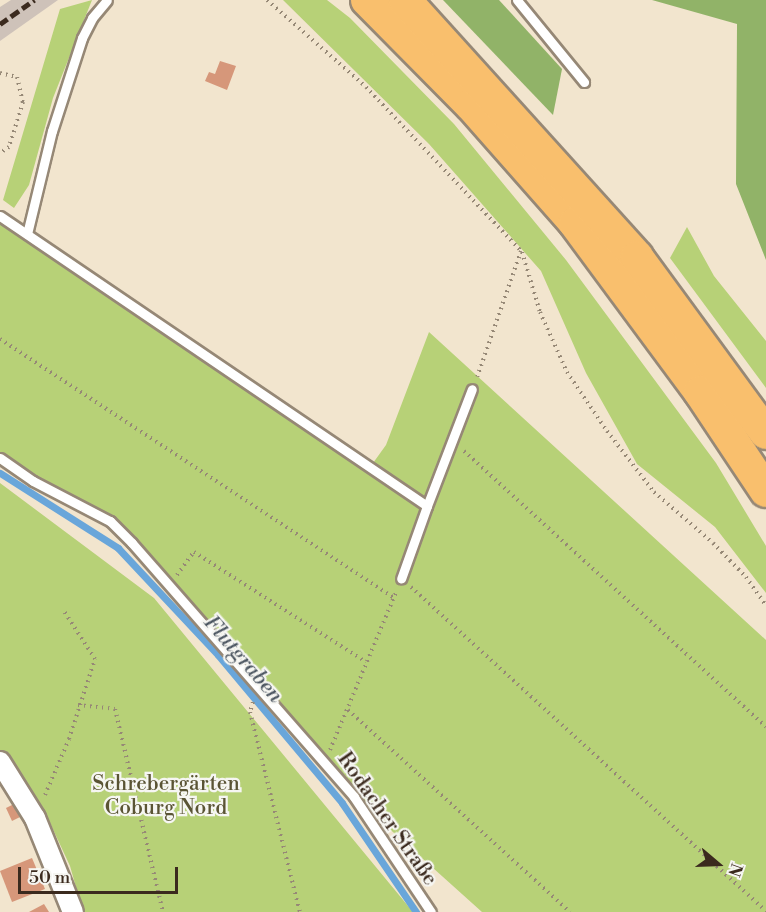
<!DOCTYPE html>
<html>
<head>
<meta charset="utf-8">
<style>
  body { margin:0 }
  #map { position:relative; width:766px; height:912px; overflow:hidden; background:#f2e5ce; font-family:"Libre Bodoni",serif }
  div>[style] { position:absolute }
  .industrial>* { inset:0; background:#cec2b9 }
  .green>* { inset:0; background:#b7d177 }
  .forest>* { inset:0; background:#91b368 }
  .stream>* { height:7px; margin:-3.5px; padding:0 3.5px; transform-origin:3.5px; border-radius:3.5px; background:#69a6da }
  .building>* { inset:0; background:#d6977a }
  .path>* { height:4px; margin-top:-2px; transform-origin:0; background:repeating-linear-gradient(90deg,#968876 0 1.5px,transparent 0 6px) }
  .roads { filter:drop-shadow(2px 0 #968876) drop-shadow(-2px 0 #968876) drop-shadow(0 2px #968876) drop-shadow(0 -2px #968876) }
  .service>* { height:9px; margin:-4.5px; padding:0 4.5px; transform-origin:4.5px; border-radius:4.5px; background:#fff }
  .minor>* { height:20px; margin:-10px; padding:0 10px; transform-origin:10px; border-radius:10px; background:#fff }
  .trunk>* { height:32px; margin:-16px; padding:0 16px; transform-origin:16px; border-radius:16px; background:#f9bf6d }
  .rail>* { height:4.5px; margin-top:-2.25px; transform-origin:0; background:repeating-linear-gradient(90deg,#3b2a1e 0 9px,transparent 0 13.5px) }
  span { translate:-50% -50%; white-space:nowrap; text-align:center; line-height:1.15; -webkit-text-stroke:4.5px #f6f6f2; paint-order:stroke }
  .park-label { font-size:21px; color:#5a5434 }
  .street-label { font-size:21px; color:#3b2a1e }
  .water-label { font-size:22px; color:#4b5560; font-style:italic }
  .north { position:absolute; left:688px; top:834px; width:60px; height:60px; -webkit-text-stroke:4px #f6f6f2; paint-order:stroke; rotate:109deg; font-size:16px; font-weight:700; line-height:24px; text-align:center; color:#3b2a1e }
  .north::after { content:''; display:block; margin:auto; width:21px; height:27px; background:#3b2a1e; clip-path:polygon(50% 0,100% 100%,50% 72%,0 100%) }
  .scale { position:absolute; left:18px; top:867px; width:160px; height:27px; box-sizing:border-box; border:3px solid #3b2a1e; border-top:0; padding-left:8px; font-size:18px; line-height:21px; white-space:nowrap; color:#3b2a1e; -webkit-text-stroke:4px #f6f6f2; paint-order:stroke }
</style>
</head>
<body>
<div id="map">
  <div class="industrial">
    <div style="clip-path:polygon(11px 0,58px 0,0 41px,0 7px)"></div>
  </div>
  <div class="green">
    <div style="clip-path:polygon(92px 0,53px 98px,29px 185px,14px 208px,3px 200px,60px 9px)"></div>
    <div style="clip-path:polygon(283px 0,327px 0,350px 18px,454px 124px,566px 260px,716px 463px,766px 546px,766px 593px,715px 527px,637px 464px,586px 373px,541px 271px,429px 144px)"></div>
    <div style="clip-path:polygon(0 223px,368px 470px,386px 445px,429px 332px,766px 640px,766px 912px,482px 912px,354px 797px,110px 521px,0 458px)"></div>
    <div style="clip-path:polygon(687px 227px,714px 276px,766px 341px,766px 388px,670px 258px)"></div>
    <div style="clip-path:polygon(0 483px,154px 598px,413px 912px,83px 912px,70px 866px,44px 810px,0 757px)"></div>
  </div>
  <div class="forest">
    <div style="clip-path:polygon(443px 0,499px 0,562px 69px,553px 115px)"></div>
    <div style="clip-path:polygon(652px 0,766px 0,766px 260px,736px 184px,737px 24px)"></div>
  </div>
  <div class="stream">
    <div style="left:0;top:473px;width:140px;rotate:32.4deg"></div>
    <div style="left:118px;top:548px;width:146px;rotate:46.9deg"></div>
    <div style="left:218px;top:655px;width:193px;rotate:50deg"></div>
    <div style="left:342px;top:803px;width:132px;rotate:55.8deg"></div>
  </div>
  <div class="building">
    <div style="clip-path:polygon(220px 61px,236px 66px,227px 90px,205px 81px,209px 72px,215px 74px)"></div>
    <div style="clip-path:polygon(14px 804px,20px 817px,12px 821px,6px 808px)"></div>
    <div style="clip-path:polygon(32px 858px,45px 889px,12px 902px,0 871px)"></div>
    <div style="clip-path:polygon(44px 904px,49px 912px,29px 912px)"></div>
  </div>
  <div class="path">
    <div style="left:267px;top:0;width:132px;rotate:41.3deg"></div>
    <div style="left:366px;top:87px;width:226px;rotate:46.6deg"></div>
    <div style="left:521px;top:251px;width:133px;rotate:109.2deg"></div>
    <div style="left:0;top:73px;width:17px;rotate:13deg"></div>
    <div style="left:17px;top:77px;width:26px;rotate:77deg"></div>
    <div style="left:23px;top:102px;width:47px;rotate:107.3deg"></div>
    <div style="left:9px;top:147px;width:11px;rotate:146deg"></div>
    <div style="left:522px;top:252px;width:63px;rotate:73.3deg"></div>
    <div style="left:540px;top:312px;width:66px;rotate:65.8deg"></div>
    <div style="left:567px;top:372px;width:71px;rotate:55.9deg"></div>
    <div style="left:607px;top:431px;width:77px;rotate:52.4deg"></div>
    <div style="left:654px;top:492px;width:78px;rotate:40.8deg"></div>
    <div style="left:713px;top:543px;width:47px;rotate:45.9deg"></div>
    <div style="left:746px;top:577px;width:35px;rotate:55deg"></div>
    <div style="left:0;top:339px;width:472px;rotate:33.3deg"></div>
    <div style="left:464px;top:451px;width:409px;rotate:42.4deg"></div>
    <div style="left:177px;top:575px;width:29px;rotate:-54deg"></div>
    <div style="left:194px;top:552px;width:204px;rotate:32.6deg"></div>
    <div style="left:411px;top:587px;width:481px;rotate:42.4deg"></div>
    <div style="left:253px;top:702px;width:10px;rotate:107deg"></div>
    <div style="left:250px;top:712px;width:206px;rotate:76deg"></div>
    <div style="left:78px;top:705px;width:37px;rotate:6deg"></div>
    <div style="left:115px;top:709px;width:209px;rotate:76.7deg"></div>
    <div style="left:348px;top:710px;width:300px;rotate:42.3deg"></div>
    <div style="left:330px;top:750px;width:173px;rotate:-67.3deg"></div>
    <div style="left:45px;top:795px;width:61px;rotate:-66.8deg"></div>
    <div style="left:69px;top:739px;width:84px;rotate:-72deg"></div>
    <div style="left:95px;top:659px;width:57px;rotate:-122.9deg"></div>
  </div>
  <div class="roads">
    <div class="service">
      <div style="left:517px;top:0;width:106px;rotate:50.7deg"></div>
      <div style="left:0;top:216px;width:516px;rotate:34.18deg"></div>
      <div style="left:427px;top:506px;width:77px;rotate:109.6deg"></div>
      <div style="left:27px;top:234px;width:106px;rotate:-76.4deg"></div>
      <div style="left:52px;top:131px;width:98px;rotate:-72.1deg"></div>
      <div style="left:82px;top:38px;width:22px;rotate:-63deg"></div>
      <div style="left:92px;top:18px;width:23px;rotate:-50deg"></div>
      <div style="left:0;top:458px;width:40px;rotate:34.9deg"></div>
      <div style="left:33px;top:481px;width:87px;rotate:27.5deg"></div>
      <div style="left:110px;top:521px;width:31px;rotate:45deg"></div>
      <div style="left:132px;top:543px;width:337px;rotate:48.8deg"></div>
      <div style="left:354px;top:797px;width:138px;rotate:56.2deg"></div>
      <div style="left:427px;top:506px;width:125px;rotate:-69deg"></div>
    </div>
    <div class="minor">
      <div style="left:0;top:762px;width:66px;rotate:58deg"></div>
      <div style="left:35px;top:818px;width:101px;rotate:68deg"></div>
    </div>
    <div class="trunk">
      <div style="left:367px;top:0;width:148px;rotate:45.3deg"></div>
      <div style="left:471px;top:105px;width:157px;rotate:48.6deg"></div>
      <div style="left:575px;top:223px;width:210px;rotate:53.5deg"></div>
      <div style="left:700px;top:392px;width:119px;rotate:56.3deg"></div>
      <div style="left:405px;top:0;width:346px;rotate:47.9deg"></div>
      <div style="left:637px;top:257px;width:218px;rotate:53.8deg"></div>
    </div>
  </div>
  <div class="rail">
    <div style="left:0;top:24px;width:42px;rotate:-35.2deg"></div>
  </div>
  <div class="park-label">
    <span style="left:166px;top:796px">Schrebergärten<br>Coburg Nord</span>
  </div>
  <div class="street-label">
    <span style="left:387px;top:819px;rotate:55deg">Rodacher Straße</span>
  </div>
  <div class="water-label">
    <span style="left:243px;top:659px;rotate:49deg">Flutgraben</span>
  </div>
  <div class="north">N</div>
  <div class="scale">50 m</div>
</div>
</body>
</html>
